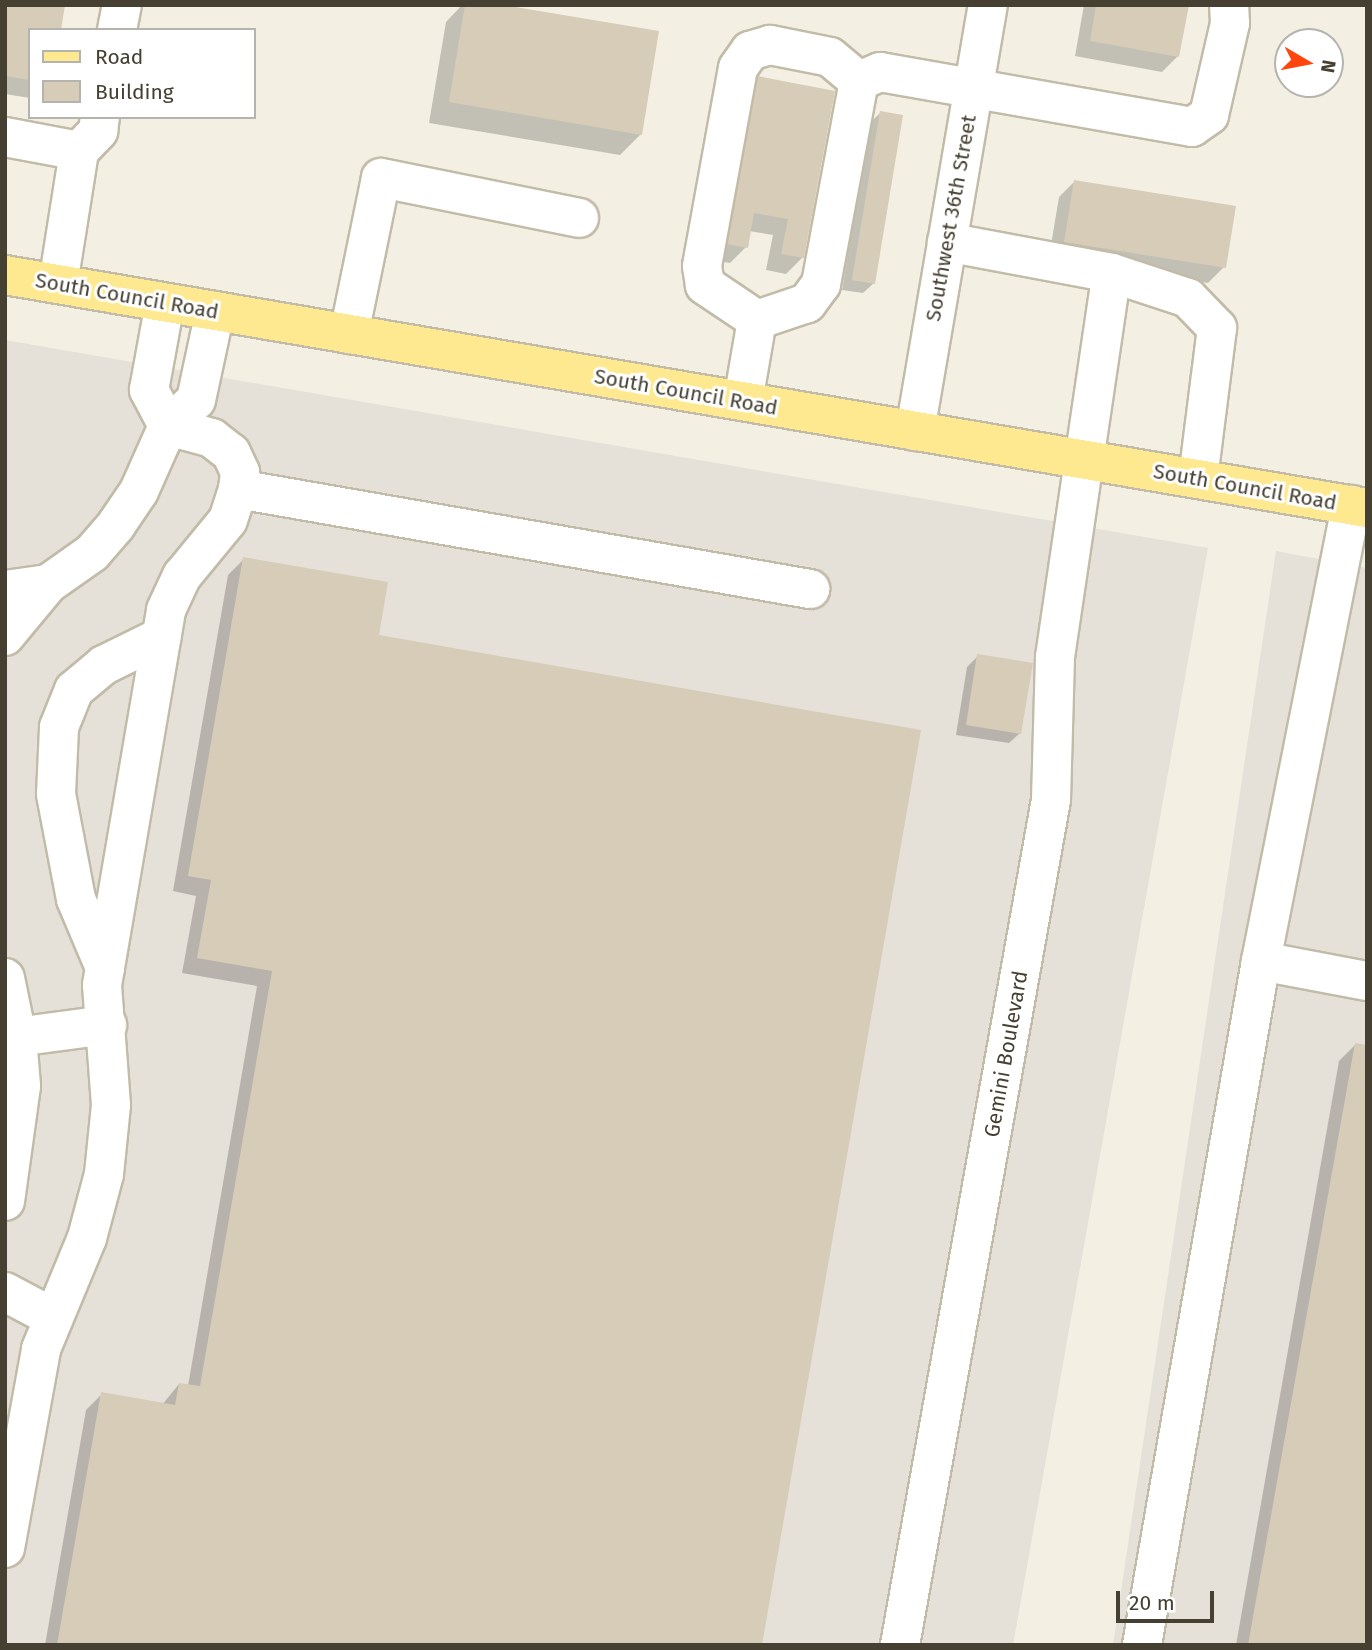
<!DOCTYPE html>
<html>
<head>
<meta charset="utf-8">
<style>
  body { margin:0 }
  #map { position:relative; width:1372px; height:1650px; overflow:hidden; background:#f3f0e3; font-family:"Fira Sans",sans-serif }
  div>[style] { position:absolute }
  .industrial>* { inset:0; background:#e5e0d8 }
  .shadow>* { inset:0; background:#0003 }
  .building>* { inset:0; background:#d6ccb8 }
  .roads { filter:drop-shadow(2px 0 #c2bba8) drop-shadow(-2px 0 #c2bba8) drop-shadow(0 2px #c2bba8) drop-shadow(0 -2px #c2bba8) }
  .minor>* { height:38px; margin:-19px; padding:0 19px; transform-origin:19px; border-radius:19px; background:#fff }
  .major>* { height:38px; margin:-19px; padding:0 19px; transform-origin:19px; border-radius:19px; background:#ffe990 }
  span { translate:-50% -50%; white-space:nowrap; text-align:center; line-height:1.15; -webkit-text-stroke:6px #fff; paint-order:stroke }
  .street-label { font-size:21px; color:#464033 }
  .frame { position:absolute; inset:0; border:7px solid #464033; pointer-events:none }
  .legend { position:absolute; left:28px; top:28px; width:228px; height:91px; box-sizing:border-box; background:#fff; border:2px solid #b5b3ad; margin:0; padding:9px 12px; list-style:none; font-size:21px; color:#464033 }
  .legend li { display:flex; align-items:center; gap:14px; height:35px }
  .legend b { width:35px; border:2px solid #b5b3ad }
  .north { position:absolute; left:1274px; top:28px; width:70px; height:70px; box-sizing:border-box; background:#fff; border:2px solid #b5b3ad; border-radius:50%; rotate:100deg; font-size:19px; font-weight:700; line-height:28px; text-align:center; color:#464033 }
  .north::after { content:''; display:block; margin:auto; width:24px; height:32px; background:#ff460e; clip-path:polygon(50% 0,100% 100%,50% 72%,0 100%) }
  .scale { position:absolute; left:1116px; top:1591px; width:98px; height:32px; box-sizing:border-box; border:4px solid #464033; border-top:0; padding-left:9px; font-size:21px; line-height:24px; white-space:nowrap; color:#464033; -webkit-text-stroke:5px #fff; paint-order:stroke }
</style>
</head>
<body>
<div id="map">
  <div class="industrial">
    <div style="clip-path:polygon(5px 340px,1208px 548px,1013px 1645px,5px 1645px)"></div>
    <div style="clip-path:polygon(1276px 551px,1367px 568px,1367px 1645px,1113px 1645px)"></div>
  </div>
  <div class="shadow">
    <div style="clip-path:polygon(5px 5px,64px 5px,30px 30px,30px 98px,5px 94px)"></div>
    <div style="clip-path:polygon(462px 5px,493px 5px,641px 134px,620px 155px,429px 123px,446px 22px)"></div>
    <div style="clip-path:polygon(1084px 5px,1187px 5px,1178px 56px,1162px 72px,1075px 56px)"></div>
    <div style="clip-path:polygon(757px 78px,802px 258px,786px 274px,766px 270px,773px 235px,749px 231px,746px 247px,730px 263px,711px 260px,741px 94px)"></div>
    <div style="clip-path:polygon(880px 113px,874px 283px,863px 293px,842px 290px,870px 123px)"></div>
    <div style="clip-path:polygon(1075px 181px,1224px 267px,1208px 283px,1049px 257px,1059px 197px)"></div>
    <div style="clip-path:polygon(244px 559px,377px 637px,760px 1645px,45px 1645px,86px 1410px,102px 1394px,162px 1405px,179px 1384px,188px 1386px,257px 986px,182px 973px,196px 896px,173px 891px,228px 575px)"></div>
    <div style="clip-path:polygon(978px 656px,1020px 733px,1009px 743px,956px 735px,967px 667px)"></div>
    <div style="clip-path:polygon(1355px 1045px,1367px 1645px,1236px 1645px,1339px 1061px)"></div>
  </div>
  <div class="building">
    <div style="clip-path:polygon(7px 5px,65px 5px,61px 30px,30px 30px,30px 80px,5px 76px)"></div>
    <div style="clip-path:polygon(465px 5px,503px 5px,659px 31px,642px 135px,449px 102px)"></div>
    <div style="clip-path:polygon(1096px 5px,1189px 5px,1179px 57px,1090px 41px)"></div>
    <div style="clip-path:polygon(757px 76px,835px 91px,804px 258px,781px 254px,788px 219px,754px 213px,748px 248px,726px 244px)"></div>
    <div style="clip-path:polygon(880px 111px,903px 115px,875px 284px,852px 280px)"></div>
    <div style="clip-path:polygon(1074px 180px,1236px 206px,1226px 268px,1064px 242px)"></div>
    <div style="clip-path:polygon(243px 557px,388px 582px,379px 635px,921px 730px,762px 1645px,57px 1645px,101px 1392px,175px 1405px,179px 1383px,200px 1386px,272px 971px,197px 958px,211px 880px,188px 876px)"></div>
    <div style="clip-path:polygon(977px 654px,1033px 663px,1021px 734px,966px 725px)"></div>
    <div style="clip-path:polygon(1355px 1043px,1367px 1045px,1367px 1645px,1248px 1645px)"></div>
  </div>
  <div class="roads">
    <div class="minor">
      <div style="left:117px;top:30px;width:25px;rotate:-79deg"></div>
      <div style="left:770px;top:45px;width:61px;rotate:11.3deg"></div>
      <div style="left:830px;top:57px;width:38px;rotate:40deg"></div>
      <div style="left:859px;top:81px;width:207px;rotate:100.6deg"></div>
      <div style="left:821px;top:284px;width:24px;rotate:126deg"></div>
      <div style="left:807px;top:303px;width:53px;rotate:161.2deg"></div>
      <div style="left:757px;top:320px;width:63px;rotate:-146.1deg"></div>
      <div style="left:705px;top:285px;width:19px;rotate:-99deg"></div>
      <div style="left:702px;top:266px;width:201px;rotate:-79.7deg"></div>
      <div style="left:738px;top:68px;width:21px;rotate:-55deg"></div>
      <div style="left:750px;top:51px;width:21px;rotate:-17deg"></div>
      <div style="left:859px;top:81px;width:23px;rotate:-23deg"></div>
      <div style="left:880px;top:72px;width:317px;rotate:10deg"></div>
      <div style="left:1192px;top:127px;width:21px;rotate:-35deg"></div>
      <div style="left:1209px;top:115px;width:94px;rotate:-77.1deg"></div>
      <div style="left:1230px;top:23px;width:18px;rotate:-93deg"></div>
      <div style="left:5px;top:137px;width:75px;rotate:10.7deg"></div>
      <div style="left:1112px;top:273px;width:80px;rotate:18.2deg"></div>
      <div style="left:1188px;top:298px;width:42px;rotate:46deg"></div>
      <div style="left:1217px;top:328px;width:152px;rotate:97.2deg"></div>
      <div style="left:58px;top:284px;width:135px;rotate:-81deg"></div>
      <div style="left:79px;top:151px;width:28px;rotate:-46deg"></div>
      <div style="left:98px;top:131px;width:14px;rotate:-82deg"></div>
      <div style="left:349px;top:334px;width:159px;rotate:-78.4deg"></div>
      <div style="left:381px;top:178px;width:202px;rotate:11.4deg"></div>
      <div style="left:743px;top:401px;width:82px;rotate:-80.2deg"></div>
      <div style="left:915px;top:431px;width:432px;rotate:-80.3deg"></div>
      <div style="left:238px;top:489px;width:581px;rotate:9.92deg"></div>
      <div style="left:5px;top:590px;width:43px;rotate:-7.9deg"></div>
      <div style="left:48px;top:584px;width:54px;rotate:-35.2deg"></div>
      <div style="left:92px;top:553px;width:37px;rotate:-49deg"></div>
      <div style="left:116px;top:525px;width:41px;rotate:-55.9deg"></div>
      <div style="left:139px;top:491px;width:71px;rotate:-66deg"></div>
      <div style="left:168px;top:426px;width:38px;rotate:-43deg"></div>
      <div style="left:196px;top:400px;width:91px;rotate:-77.9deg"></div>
      <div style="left:5px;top:636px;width:67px;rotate:-50.4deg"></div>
      <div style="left:1261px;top:961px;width:108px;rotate:10.7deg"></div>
      <div style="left:105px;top:968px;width:75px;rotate:-112.8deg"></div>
      <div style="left:76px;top:899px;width:107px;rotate:-100.8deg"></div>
      <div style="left:56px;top:794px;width:67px;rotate:-87.4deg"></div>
      <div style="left:59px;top:727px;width:40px;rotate:-68deg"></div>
      <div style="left:74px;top:690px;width:39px;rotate:-40deg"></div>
      <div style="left:104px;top:665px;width:64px;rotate:-26.2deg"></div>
      <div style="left:5px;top:978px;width:60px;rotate:78.5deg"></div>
      <div style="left:17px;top:1037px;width:49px;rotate:85.3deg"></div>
      <div style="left:21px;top:1086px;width:116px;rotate:97.9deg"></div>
      <div style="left:17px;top:1037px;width:91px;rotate:-7.6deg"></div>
      <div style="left:5px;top:1292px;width:55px;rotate:28deg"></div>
      <div style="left:5px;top:1548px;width:202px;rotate:-79.7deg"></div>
      <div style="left:41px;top:1349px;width:120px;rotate:-67.5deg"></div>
      <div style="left:87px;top:1238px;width:66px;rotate:-75.1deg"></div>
      <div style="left:104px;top:1174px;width:69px;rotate:-84.2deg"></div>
      <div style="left:111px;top:1105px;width:120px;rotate:-94.3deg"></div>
      <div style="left:102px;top:985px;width:380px;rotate:-80.3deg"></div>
      <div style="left:166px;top:610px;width:38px;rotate:-65deg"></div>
      <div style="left:182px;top:576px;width:72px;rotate:-50.6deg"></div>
      <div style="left:228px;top:520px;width:33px;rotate:-72deg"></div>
      <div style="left:238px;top:489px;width:17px;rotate:-83deg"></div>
      <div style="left:240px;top:472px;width:21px;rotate:-115deg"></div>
      <div style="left:231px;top:453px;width:24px;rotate:-142deg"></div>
      <div style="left:212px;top:438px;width:46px;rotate:-164.7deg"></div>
      <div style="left:168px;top:426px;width:41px;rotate:-117.8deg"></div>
      <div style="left:149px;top:390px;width:88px;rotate:-79.6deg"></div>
      <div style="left:900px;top:1645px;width:858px;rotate:-79.87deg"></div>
      <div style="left:1051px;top:800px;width:143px;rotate:-88.4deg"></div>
      <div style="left:1055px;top:657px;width:388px;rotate:-81.6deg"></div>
      <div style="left:1112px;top:273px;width:168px;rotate:-169.4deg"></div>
      <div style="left:1142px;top:1645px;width:694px;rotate:-80.13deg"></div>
      <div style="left:1261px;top:961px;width:465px;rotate:-78.8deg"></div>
    </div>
    <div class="major">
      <div style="left:5px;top:275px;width:1382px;rotate:9.71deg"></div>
    </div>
  </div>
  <div class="street-label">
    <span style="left:951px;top:218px;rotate:-80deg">Southwest 36th Street</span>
    <span style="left:127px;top:296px;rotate:10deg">South Council Road</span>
    <span style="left:686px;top:392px;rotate:10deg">South Council Road</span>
    <span style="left:1245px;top:487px;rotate:10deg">South Council Road</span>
    <span style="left:1006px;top:1054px;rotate:-80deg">Gemini Boulevard</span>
  </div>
  <div class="frame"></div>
  <ul class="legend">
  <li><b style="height:9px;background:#ffe990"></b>Road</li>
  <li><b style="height:19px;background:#d6ccb8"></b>Building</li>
  </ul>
  <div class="north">N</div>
  <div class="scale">20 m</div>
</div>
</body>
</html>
